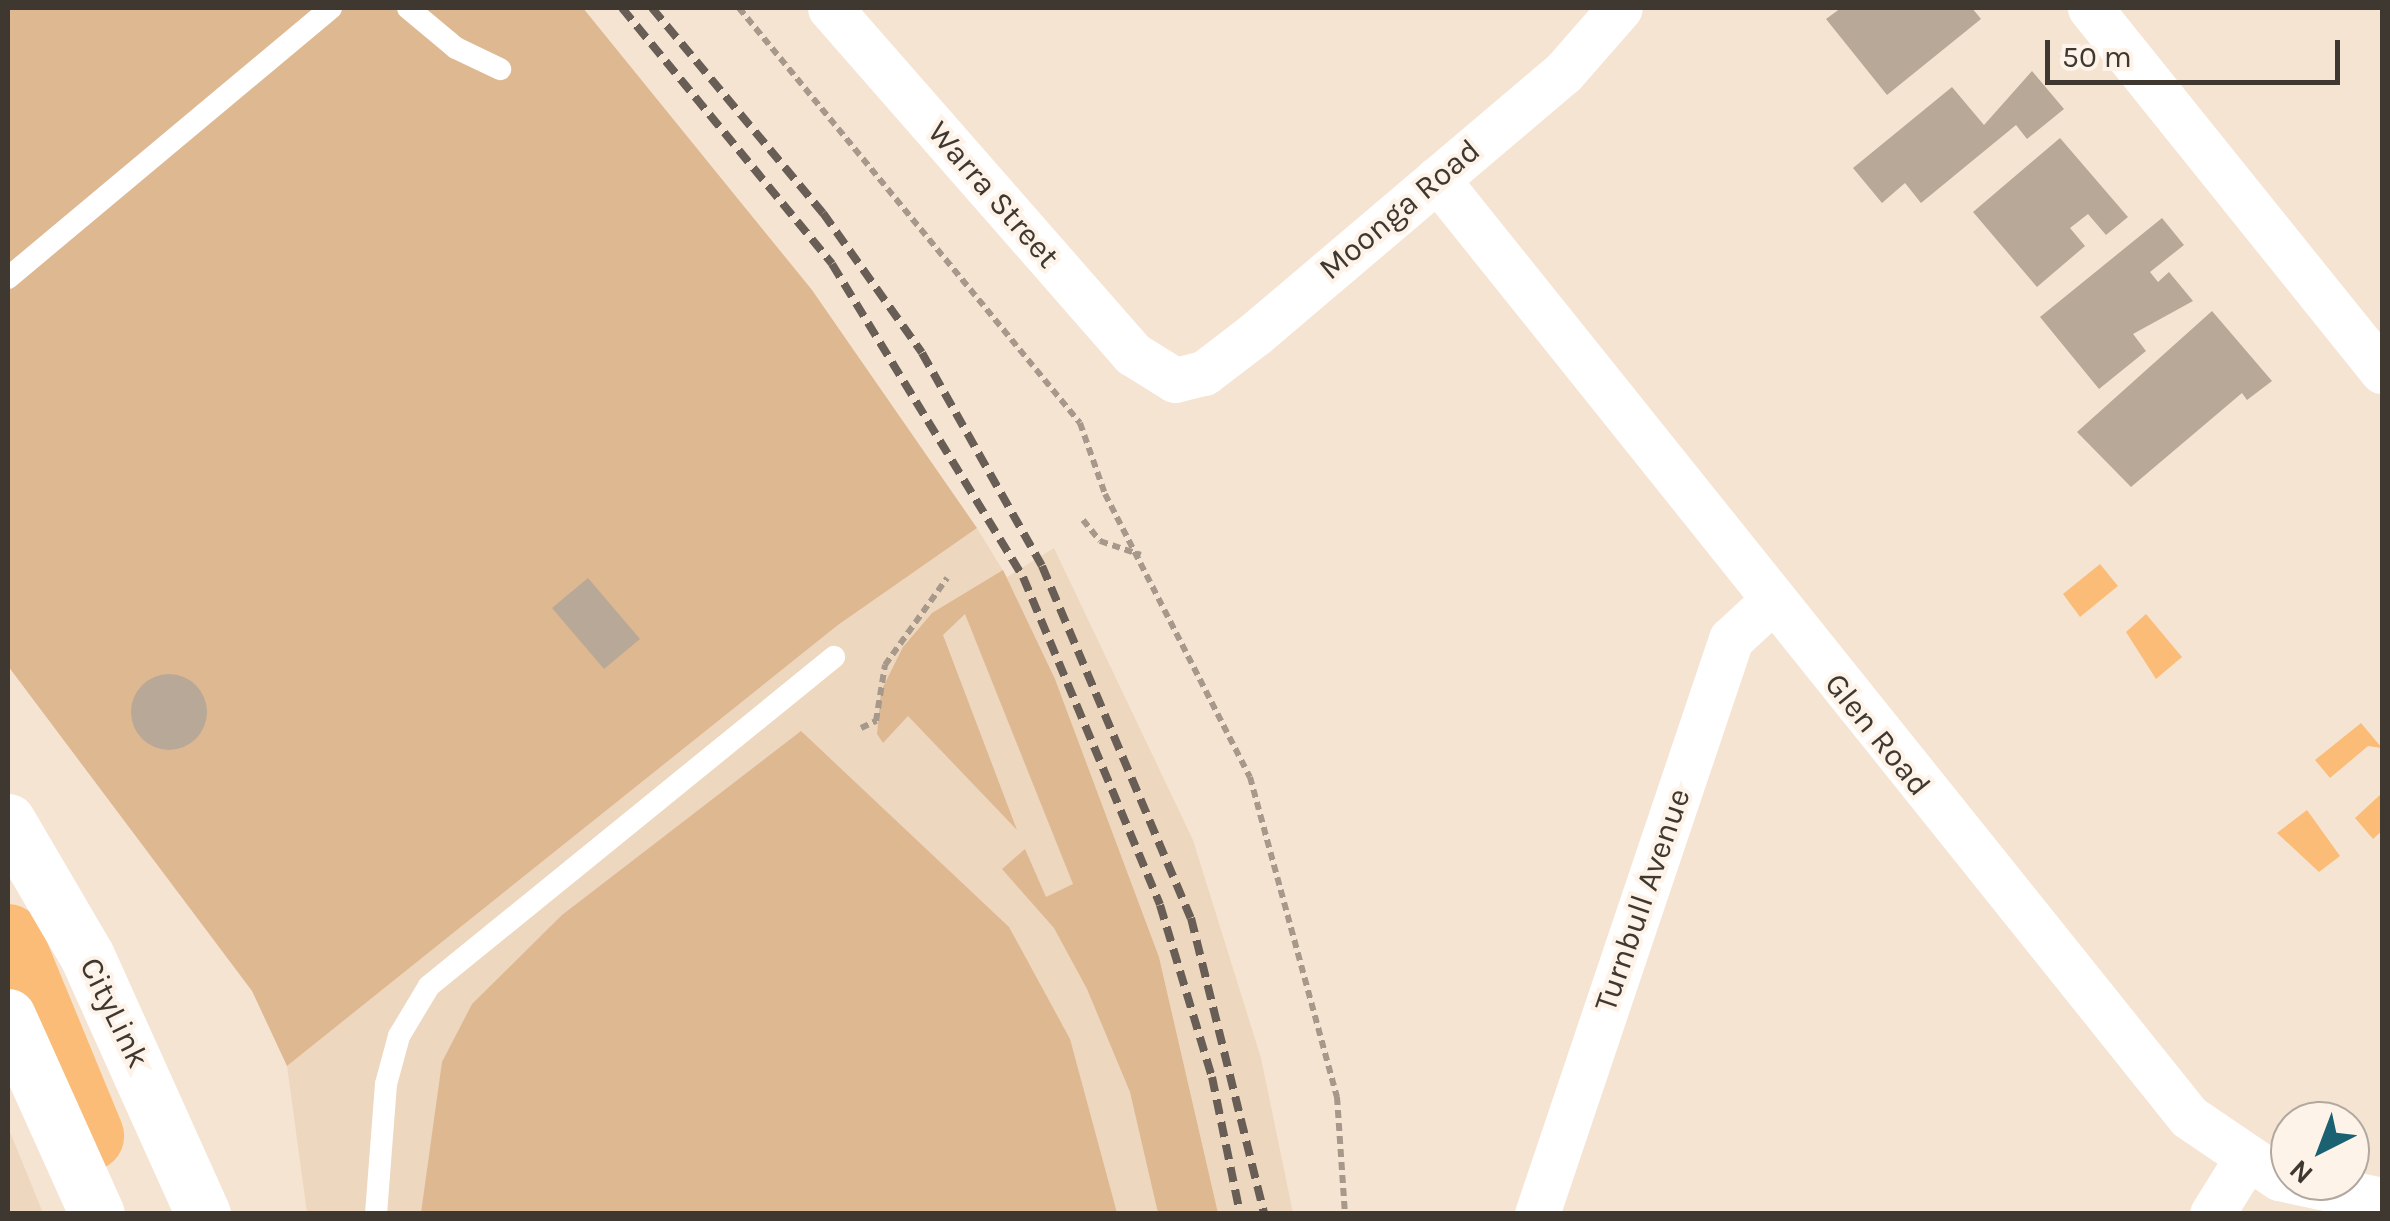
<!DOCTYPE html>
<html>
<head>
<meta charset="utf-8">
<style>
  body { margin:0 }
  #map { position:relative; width:2390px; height:1221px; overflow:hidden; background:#f6e4d3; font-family:Karla,sans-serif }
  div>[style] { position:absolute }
  .built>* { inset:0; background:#eed7bf }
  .green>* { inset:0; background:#deb891 }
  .water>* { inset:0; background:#fbbc78 }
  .river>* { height:70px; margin:-35px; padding:0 35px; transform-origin:35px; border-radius:35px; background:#fbbc78 }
  .building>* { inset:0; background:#b8a897 }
  .round { border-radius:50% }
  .path>* { height:6px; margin-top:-3px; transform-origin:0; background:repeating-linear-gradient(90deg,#a6998c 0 8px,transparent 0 13px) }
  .service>* { height:22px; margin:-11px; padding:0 11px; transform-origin:11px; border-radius:11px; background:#fff }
  .minor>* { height:45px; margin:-22.5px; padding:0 22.5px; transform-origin:22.5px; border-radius:22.5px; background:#fff }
  .motorway>* { height:55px; margin:-27.5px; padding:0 27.5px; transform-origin:27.5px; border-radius:27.5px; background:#fff }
  .rail>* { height:8px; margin-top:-4px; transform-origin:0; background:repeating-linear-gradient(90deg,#685e55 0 15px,transparent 0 23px) }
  span { translate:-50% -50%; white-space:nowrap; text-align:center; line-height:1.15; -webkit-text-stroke:8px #fef3e8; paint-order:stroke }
  .street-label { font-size:32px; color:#3f3831 }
  .frame { position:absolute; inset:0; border:10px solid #3f3831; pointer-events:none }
  .north { position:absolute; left:2270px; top:1101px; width:100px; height:100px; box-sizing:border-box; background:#fef3e8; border:2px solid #b2a89f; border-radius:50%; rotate:222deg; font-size:28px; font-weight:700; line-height:40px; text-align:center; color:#3f3831 }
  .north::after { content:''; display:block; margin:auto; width:35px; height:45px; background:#1a6172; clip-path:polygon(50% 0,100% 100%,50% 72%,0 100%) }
  .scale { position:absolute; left:2045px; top:40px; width:295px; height:45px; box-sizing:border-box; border:5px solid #3f3831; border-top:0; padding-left:12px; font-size:30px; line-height:35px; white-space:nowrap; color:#3f3831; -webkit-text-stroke:8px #fef3e8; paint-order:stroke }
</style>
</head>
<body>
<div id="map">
  <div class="built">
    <div style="clip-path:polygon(977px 528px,1007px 577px,1054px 548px,1193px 840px,1261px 1058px,1293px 1213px,1218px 1213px,1159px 957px,1055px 679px,1158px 1213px,307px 1213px,287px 1066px,838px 625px)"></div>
    <div style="clip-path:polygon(8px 1127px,43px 1213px,8px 1213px)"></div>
  </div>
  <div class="green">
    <div style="clip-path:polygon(8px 8px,583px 8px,812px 290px,977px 528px,838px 625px,287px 1066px,252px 991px,8px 666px)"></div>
    <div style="clip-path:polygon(1003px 570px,1055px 679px,1159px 957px,1218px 1213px,1158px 1213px,1130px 1092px,1087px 989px,1054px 928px,1002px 869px,1025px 849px,1046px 897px,1073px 884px,965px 614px,943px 635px,1017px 830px,908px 716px,883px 743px,877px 734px,881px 691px,903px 647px,932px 613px)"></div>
    <div style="clip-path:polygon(801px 731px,1009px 927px,1070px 1039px,1117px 1213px,421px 1213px,442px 1062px,472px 1004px,562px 915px)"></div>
  </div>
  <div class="water">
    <div style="clip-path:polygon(2100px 564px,2118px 586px,2080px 617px,2063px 594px)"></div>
    <div style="clip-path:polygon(2146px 614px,2182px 657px,2156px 679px,2126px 632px)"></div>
    <div style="clip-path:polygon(2361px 723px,2382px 748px,2368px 746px,2330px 778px,2315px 760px)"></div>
    <div style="clip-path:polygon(2382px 793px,2382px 831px,2373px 839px,2355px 818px)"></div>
    <div style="clip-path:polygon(2307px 810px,2340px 856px,2319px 872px,2277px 833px)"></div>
  </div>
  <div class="river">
    <div style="left:8px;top:939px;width:213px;rotate:67.6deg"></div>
  </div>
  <div class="building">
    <div style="clip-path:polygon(1841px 8px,1972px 8px,1981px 19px,1887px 95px,1826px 19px)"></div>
    <div style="clip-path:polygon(2032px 71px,2064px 109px,2027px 139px,2016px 125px,1921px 203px,1905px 183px,1882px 203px,1853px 168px,1952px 87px,1984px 125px)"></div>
    <div style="clip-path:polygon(2060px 138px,2128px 217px,2106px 235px,2088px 214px,2070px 228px,2085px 246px,2037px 287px,1973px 212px)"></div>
    <div style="clip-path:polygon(2162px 218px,2184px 245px,2150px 272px,2158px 282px,2169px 272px,2193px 301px,2133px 334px,2146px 351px,2099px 389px,2040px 317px)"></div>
    <div style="clip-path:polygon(2212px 311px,2272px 381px,2247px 400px,2242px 393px,2131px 487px,2077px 432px)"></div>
    <div style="clip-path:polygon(588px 578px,640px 639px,604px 669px,552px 608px)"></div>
    <div class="round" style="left:131px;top:674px;width:76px;height:76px"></div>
  </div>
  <div class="path">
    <div style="left:739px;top:8px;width:537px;rotate:50.59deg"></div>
    <div style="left:1080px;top:423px;width:75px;rotate:70.6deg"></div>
    <div style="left:1105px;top:494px;width:318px;rotate:62.9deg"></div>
    <div style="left:1250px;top:777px;width:332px;rotate:74.8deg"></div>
    <div style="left:1337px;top:1097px;width:117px;rotate:86.1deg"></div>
    <div style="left:1083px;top:520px;width:27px;rotate:51deg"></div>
    <div style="left:1100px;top:541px;width:43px;rotate:18.9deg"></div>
    <div style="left:861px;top:728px;width:17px;rotate:-25deg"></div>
    <div style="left:876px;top:721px;width:57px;rotate:-80.9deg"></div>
    <div style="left:885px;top:665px;width:107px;rotate:-54.5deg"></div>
  </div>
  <div class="service">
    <div style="left:408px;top:8px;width:62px;rotate:39.8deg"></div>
    <div style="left:456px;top:48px;width:49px;rotate:25.5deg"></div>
    <div style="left:8px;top:278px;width:421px;rotate:-39.9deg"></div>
    <div style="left:376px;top:1214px;width:130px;rotate:-85.6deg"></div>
    <div style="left:386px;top:1084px;width:50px;rotate:-74.8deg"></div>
    <div style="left:399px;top:1036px;width:58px;rotate:-59deg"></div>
    <div style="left:429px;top:986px;width:522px;rotate:-39.09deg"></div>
  </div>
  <div class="minor">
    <div style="left:830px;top:8px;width:460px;rotate:48.8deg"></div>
    <div style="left:1133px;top:354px;width:49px;rotate:31.8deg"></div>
    <div style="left:1175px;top:380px;width:30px;rotate:-14deg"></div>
    <div style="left:1204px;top:373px;width:64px;rotate:-37.4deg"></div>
    <div style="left:1255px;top:334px;width:404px;rotate:-40.3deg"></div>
    <div style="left:1563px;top:73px;width:86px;rotate:-48.8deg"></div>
    <div style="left:2090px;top:8px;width:466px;rotate:51.2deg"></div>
    <div style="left:1437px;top:179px;width:1202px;rotate:51.28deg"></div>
    <div style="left:2189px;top:1117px;width:109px;rotate:34.1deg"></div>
    <div style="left:2279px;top:1178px;width:105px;rotate:12.1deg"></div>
    <div style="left:1537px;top:1214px;width:607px;rotate:-71.36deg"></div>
    <div style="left:1731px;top:639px;width:54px;rotate:-42.8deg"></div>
    <div style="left:2212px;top:1214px;width:62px;rotate:-58.1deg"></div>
  </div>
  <div class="motorway">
    <div style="left:8px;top:821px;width:156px;rotate:59.7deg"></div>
    <div style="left:87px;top:956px;width:283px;rotate:65.8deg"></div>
    <div style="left:8px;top:1016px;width:217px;rotate:65.8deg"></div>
  </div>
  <div class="rail">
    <div style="left:622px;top:8px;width:331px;rotate:50.6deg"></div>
    <div style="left:832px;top:264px;width:367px;rotate:58.6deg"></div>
    <div style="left:1023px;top:577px;width:355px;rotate:67.3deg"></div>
    <div style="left:1160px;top:905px;width:180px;rotate:73.2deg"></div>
    <div style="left:1212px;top:1077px;width:140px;rotate:78.4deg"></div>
    <div style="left:652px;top:8px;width:267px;rotate:50.2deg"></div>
    <div style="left:823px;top:213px;width:171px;rotate:54.7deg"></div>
    <div style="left:922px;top:353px;width:244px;rotate:60.6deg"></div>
    <div style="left:1042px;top:566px;width:382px;rotate:67.1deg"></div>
    <div style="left:1191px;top:918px;width:305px;rotate:76.1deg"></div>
  </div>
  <div class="street-label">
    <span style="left:993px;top:195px;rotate:49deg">Warra Street</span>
    <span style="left:1400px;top:210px;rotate:-40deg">Moonga Road</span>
    <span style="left:1877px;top:735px;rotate:51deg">Glen Road</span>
    <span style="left:1643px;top:900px;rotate:-71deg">Turnbull Avenue</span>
    <span style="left:114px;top:1013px;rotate:64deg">CityLink</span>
  </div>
  <div class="frame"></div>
  <div class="north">N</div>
  <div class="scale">50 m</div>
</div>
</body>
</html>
